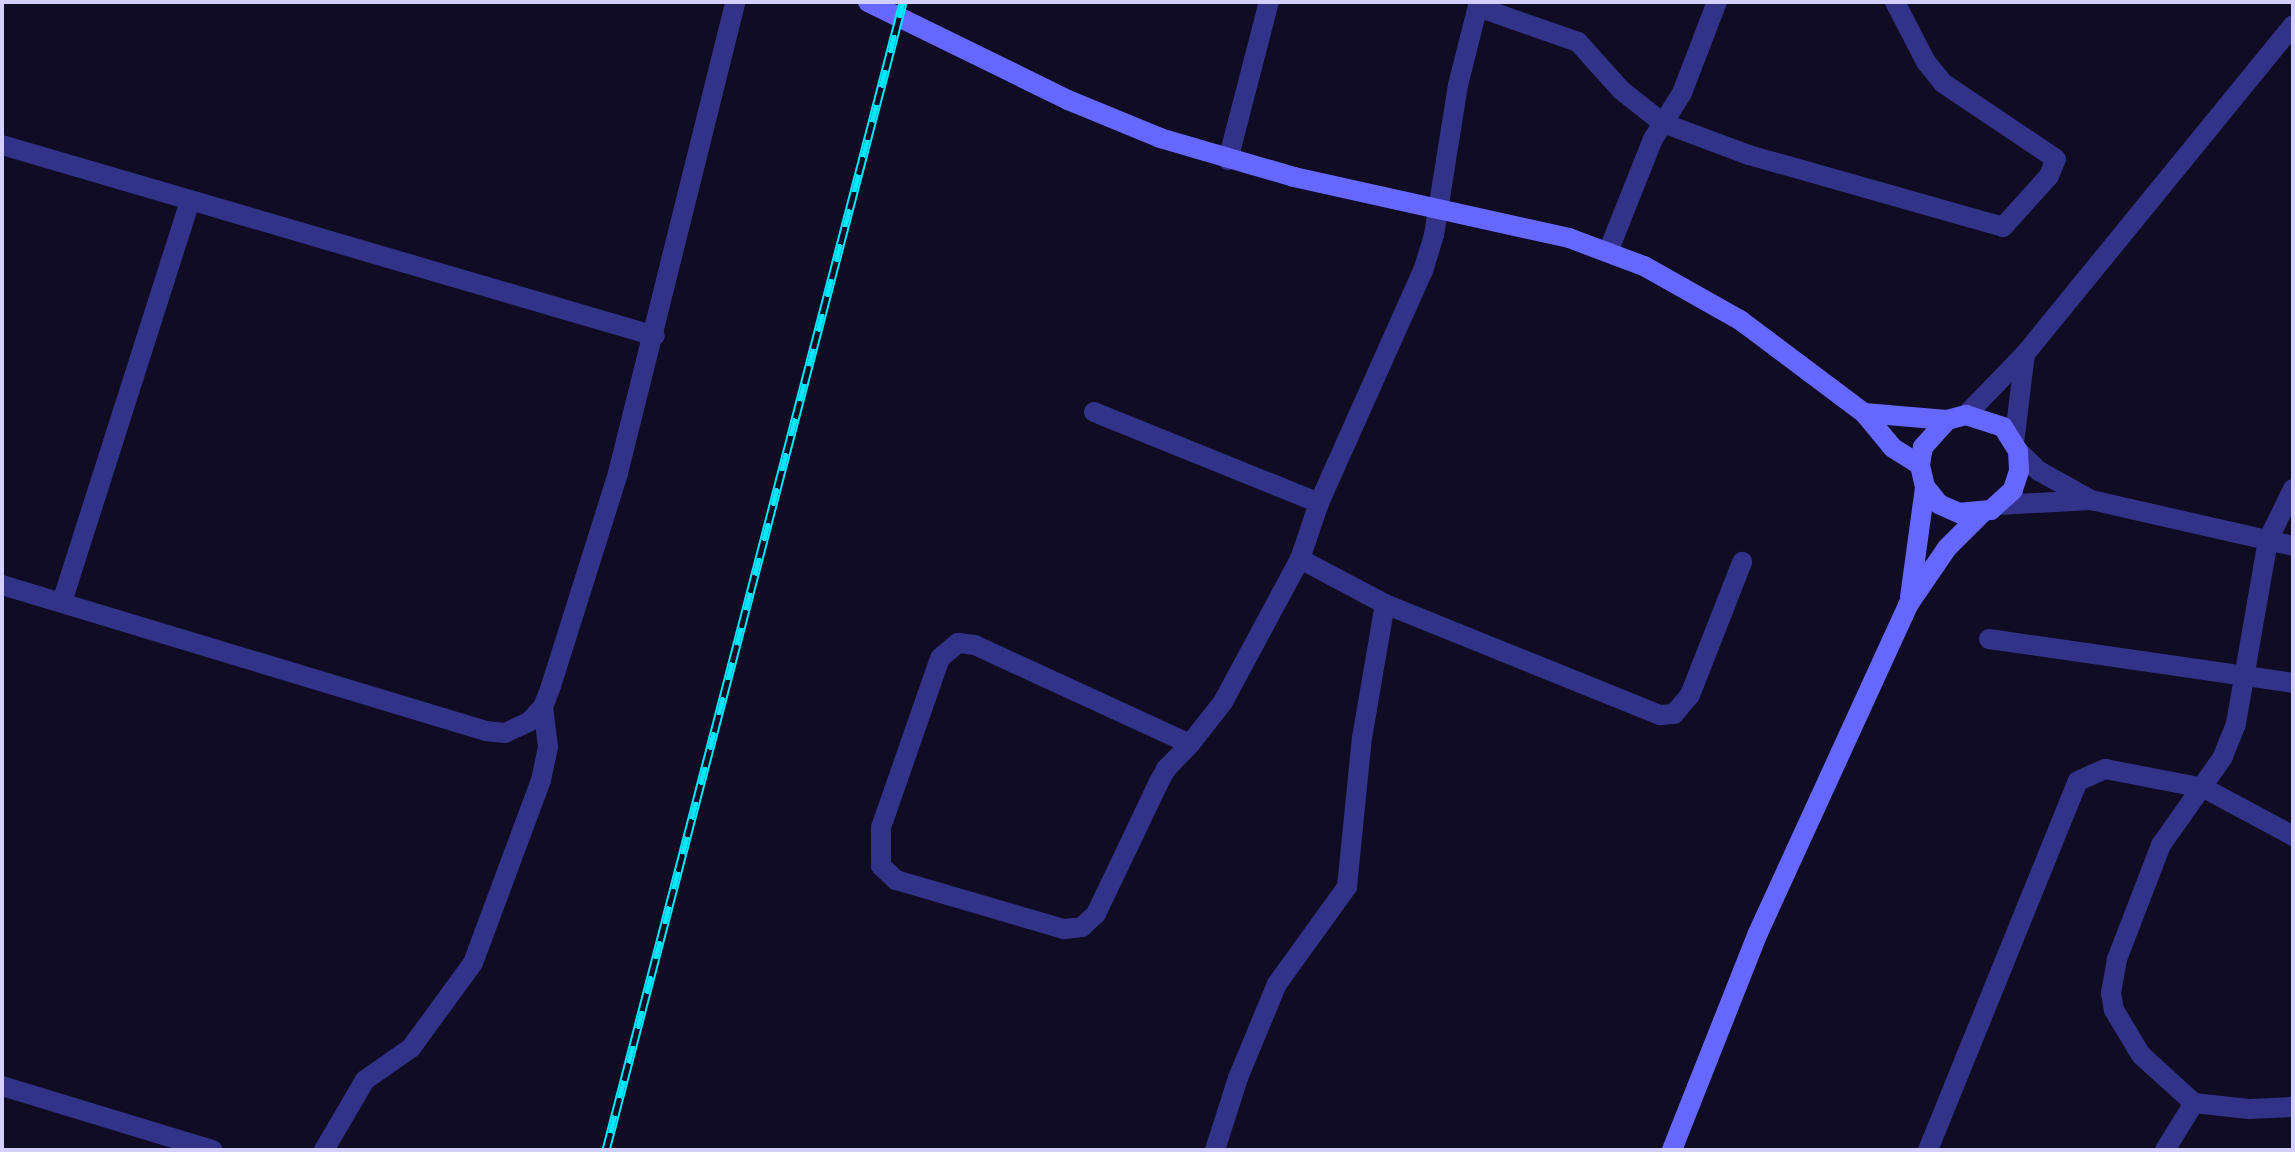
<!DOCTYPE html>
<html>
<head>
<meta charset="utf-8">
<style>
  body { margin:0 }
  #map { position:relative; width:2295px; height:1152px; overflow:hidden; background:#0f0c24; font-family:Figtree,sans-serif }
  div>[style] { position:absolute }
  .minor>* { height:20px; margin:-10px; padding:0 10px; transform-origin:10px; border-radius:10px; background:#323288 }
  .tertiary>* { height:20px; margin:-10px; padding:0 10px; transform-origin:10px; border-radius:10px; background:#323288 }
  .secondary>* { height:20px; margin:-10px; padding:0 10px; transform-origin:10px; border-radius:10px; background:#6667ff }
  .rail>* { height:9px; margin-top:-4.5px; transform-origin:0; background:repeating-linear-gradient(90deg,#0f0c24 0 18px,#00e8fa 0 36px); box-sizing:border-box; border-block:2px solid #00e8fa }
  span { translate:-50% -50%; white-space:nowrap; text-align:center; line-height:1.15; -webkit-text-stroke:6px #0f0c24; paint-order:stroke }
  .frame { position:absolute; inset:0; border:4px solid #d3cfff; pointer-events:none }
</style>
</head>
<body>
<div id="map">
  <div class="minor">
    <div style="left:1478px;top:7px;width:106px;rotate:19.3deg"></div>
    <div style="left:1578px;top:42px;width:64px;rotate:48.1deg"></div>
    <div style="left:1621px;top:90px;width:53px;rotate:38.2deg"></div>
    <div style="left:1663px;top:123px;width:92px;rotate:20.4deg"></div>
    <div style="left:1749px;top:155px;width:264px;rotate:15.8deg"></div>
    <div style="left:2003px;top:227px;width:69px;rotate:-48deg"></div>
    <div style="left:2049px;top:176px;width:18px;rotate:-68deg"></div>
    <div style="left:2056px;top:159px;width:136px;rotate:-146.1deg"></div>
    <div style="left:1943px;top:83px;width:27px;rotate:-129deg"></div>
    <div style="left:1926px;top:62px;width:68px;rotate:-117.3deg"></div>
    <div style="left:2px;top:145px;width:680px;rotate:16.3deg"></div>
    <div style="left:1228px;top:160px;width:163px;rotate:-75.5deg"></div>
    <div style="left:1608px;top:252px;width:122px;rotate:-68.3deg"></div>
    <div style="left:1653px;top:139px;width:54px;rotate:-57.8deg"></div>
    <div style="left:1682px;top:93px;width:97px;rotate:-69deg"></div>
    <div style="left:1094px;top:412px;width:243px;rotate:22deg"></div>
    <div style="left:2018px;top:451px;width:29px;rotate:44deg"></div>
    <div style="left:2039px;top:471px;width:60px;rotate:29.1deg"></div>
    <div style="left:2091px;top:500px;width:207px;rotate:12.8deg"></div>
    <div style="left:2293px;top:489px;width:57px;rotate:116.1deg"></div>
    <div style="left:2268px;top:540px;width:187px;rotate:99.9deg"></div>
    <div style="left:2236px;top:724px;width:35px;rotate:112deg"></div>
    <div style="left:2223px;top:757px;width:108px;rotate:125.2deg"></div>
    <div style="left:2161px;top:845px;width:122px;rotate:111.1deg"></div>
    <div style="left:2117px;top:959px;width:35px;rotate:100deg"></div>
    <div style="left:2111px;top:993px;width:17px;rotate:80deg"></div>
    <div style="left:2114px;top:1010px;width:52px;rotate:59deg"></div>
    <div style="left:2141px;top:1055px;width:72px;rotate:42.2deg"></div>
    <div style="left:2194px;top:1103px;width:55px;rotate:6.2deg"></div>
    <div style="left:2249px;top:1109px;width:44px;rotate:-2.6deg"></div>
    <div style="left:1999px;top:505px;width:92px;rotate:-3.1deg"></div>
    <div style="left:1300px;top:559px;width:96px;rotate:27.9deg"></div>
    <div style="left:1385px;top:604px;width:297px;rotate:22deg"></div>
    <div style="left:1660px;top:715px;width:14px;rotate:-4deg"></div>
    <div style="left:1674px;top:714px;width:25px;rotate:-50deg"></div>
    <div style="left:1690px;top:695px;width:143px;rotate:-68.6deg"></div>
    <div style="left:2px;top:585px;width:506px;rotate:16.79deg"></div>
    <div style="left:486px;top:731px;width:19px;rotate:6deg"></div>
    <div style="left:505px;top:733px;width:26px;rotate:-25deg"></div>
    <div style="left:529px;top:722px;width:21px;rotate:-47deg"></div>
    <div style="left:543px;top:707px;width:22px;rotate:-69deg"></div>
    <div style="left:551px;top:686px;width:223px;rotate:-72.5deg"></div>
    <div style="left:618px;top:473px;width:485px;rotate:-76deg"></div>
    <div style="left:62px;top:602px;width:422px;rotate:-72.3deg"></div>
    <div style="left:1989px;top:639px;width:307px;rotate:8.2deg"></div>
    <div style="left:1190px;top:744px;width:237px;rotate:-155.3deg"></div>
    <div style="left:975px;top:645px;width:17px;rotate:-173deg"></div>
    <div style="left:958px;top:643px;width:23px;rotate:140deg"></div>
    <div style="left:940px;top:658px;width:179px;rotate:109.2deg"></div>
    <div style="left:881px;top:827px;width:39px;rotate:90deg"></div>
    <div style="left:881px;top:866px;width:21px;rotate:43deg"></div>
    <div style="left:896px;top:880px;width:175px;rotate:16.3deg"></div>
    <div style="left:1064px;top:929px;width:18px;rotate:-6deg"></div>
    <div style="left:1082px;top:927px;width:19px;rotate:-43deg"></div>
    <div style="left:1096px;top:914px;width:148px;rotate:-64.5deg"></div>
    <div style="left:1160px;top:780px;width:13px;rotate:-61deg"></div>
    <div style="left:1166px;top:769px;width:35px;rotate:-46deg"></div>
    <div style="left:1190px;top:744px;width:53px;rotate:-51.8deg"></div>
    <div style="left:1223px;top:702px;width:162px;rotate:-61.7deg"></div>
    <div style="left:1300px;top:559px;width:59px;rotate:-71.3deg"></div>
    <div style="left:1319px;top:503px;width:254px;rotate:-65.9deg"></div>
    <div style="left:1423px;top:271px;width:38px;rotate:-73deg"></div>
    <div style="left:1434px;top:235px;width:152px;rotate:-80.9deg"></div>
    <div style="left:1458px;top:85px;width:86px;rotate:-75.8deg"></div>
    <div style="left:2px;top:1086px;width:220px;rotate:16.9deg"></div>
    <div style="left:324px;top:1150px;width:81px;rotate:-59.6deg"></div>
    <div style="left:365px;top:1080px;width:56px;rotate:-34.8deg"></div>
    <div style="left:411px;top:1048px;width:105px;rotate:-53.9deg"></div>
    <div style="left:473px;top:963px;width:195px;rotate:-69.6deg"></div>
    <div style="left:541px;top:780px;width:34px;rotate:-78deg"></div>
    <div style="left:548px;top:747px;width:40px;rotate:-97.1deg"></div>
    <div style="left:1215px;top:1150px;width:76px;rotate:-72.3deg"></div>
    <div style="left:1238px;top:1078px;width:102px;rotate:-67.5deg"></div>
    <div style="left:1277px;top:984px;width:120px;rotate:-54.2deg"></div>
    <div style="left:1347px;top:887px;width:150px;rotate:-84.3deg"></div>
    <div style="left:1362px;top:738px;width:136px;rotate:-80.3deg"></div>
    <div style="left:1928px;top:1150px;width:398px;rotate:-67.9deg"></div>
    <div style="left:2078px;top:781px;width:30px;rotate:-24deg"></div>
    <div style="left:2105px;top:769px;width:101px;rotate:10.9deg"></div>
    <div style="left:2204px;top:788px;width:101px;rotate:28.3deg"></div>
    <div style="left:2165px;top:1150px;width:55px;rotate:-58.3deg"></div>
  </div>
  <div class="tertiary">
    <div style="left:1966px;top:415px;width:85px;rotate:-46deg"></div>
    <div style="left:2025px;top:354px;width:424px;rotate:-50.8deg"></div>
    <div style="left:2014px;top:443px;width:90px;rotate:-83deg"></div>
  </div>
  <div class="secondary">
    <div style="left:868px;top:2px;width:223px;rotate:26.1deg"></div>
    <div style="left:1068px;top:100px;width:100px;rotate:22.4deg"></div>
    <div style="left:1160px;top:138px;width:140px;rotate:16.2deg"></div>
    <div style="left:1294px;top:177px;width:282px;rotate:12.5deg"></div>
    <div style="left:1569px;top:238px;width:80px;rotate:20.5deg"></div>
    <div style="left:1644px;top:266px;width:110px;rotate:29.4deg"></div>
    <div style="left:1740px;top:320px;width:155px;rotate:36.9deg"></div>
    <div style="left:1864px;top:413px;width:45px;rotate:50.4deg"></div>
    <div style="left:1893px;top:448px;width:32px;rotate:32deg"></div>
    <div style="left:1864px;top:413px;width:83px;rotate:4.8deg"></div>
    <div style="left:1947px;top:420px;width:20px;rotate:-15deg"></div>
    <div style="left:1966px;top:415px;width:39px;rotate:18deg"></div>
    <div style="left:2003px;top:427px;width:28px;rotate:58deg"></div>
    <div style="left:2018px;top:451px;width:20px;rotate:87deg"></div>
    <div style="left:2019px;top:471px;width:20px;rotate:108deg"></div>
    <div style="left:2013px;top:490px;width:30px;rotate:138deg"></div>
    <div style="left:1991px;top:510px;width:32px;rotate:175deg"></div>
    <div style="left:1959px;top:513px;width:22px;rotate:-156deg"></div>
    <div style="left:1939px;top:504px;width:22px;rotate:-129deg"></div>
    <div style="left:1925px;top:487px;width:23px;rotate:-103deg"></div>
    <div style="left:1920px;top:465px;width:18px;rotate:-81deg"></div>
    <div style="left:1923px;top:447px;width:36px;rotate:-48deg"></div>
    <div style="left:1910px;top:597px;width:111px;rotate:-82.2deg"></div>
    <div style="left:1672px;top:1150px;width:233px;rotate:-68.4deg"></div>
    <div style="left:1758px;top:933px;width:361px;rotate:-65.4deg"></div>
    <div style="left:1908px;top:605px;width:69px;rotate:-55.6deg"></div>
    <div style="left:1947px;top:548px;width:49px;rotate:-45deg"></div>
  </div>
  <div class="rail">
    <div style="left:606px;top:1150px;width:1186px;rotate:-75.49deg"></div>
  </div>
  <div class="frame"></div>
</div>
</body>
</html>
